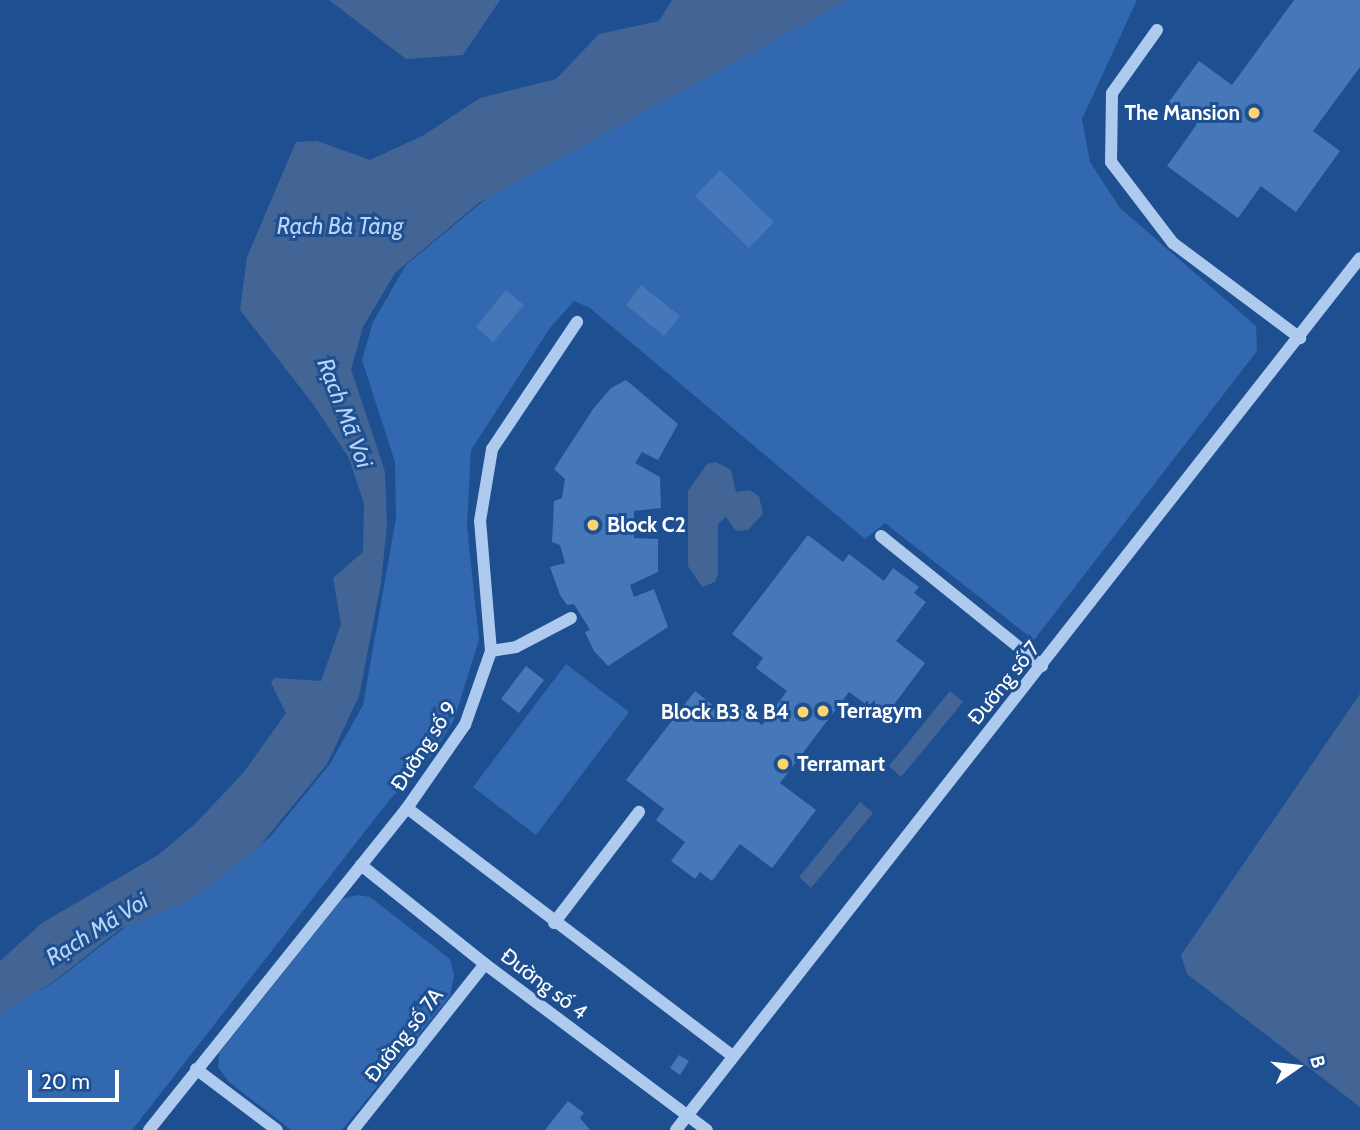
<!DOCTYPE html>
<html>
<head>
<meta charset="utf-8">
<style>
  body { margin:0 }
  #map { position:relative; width:1360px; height:1130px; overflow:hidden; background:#1e4f91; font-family:Cabin,sans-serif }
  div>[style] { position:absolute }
  .green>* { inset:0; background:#3168af }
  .water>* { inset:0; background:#436595 }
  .building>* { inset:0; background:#4677b9 }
  .minor>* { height:12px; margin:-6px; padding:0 6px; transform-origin:6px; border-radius:6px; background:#aecaee }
  .dots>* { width:19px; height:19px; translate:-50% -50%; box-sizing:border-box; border:4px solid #1e4f91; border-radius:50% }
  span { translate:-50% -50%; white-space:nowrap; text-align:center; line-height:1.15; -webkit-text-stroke:6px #1e4f91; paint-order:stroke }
  .poi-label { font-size:21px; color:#fff; font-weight:700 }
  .right { translate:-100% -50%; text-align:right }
  .left { translate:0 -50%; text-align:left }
  .street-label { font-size:21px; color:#fff }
  .water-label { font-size:23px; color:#bbd4f5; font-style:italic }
  .north { position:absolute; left:1262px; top:1032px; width:70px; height:70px; -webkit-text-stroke:5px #1e4f91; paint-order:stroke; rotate:76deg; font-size:19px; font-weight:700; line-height:28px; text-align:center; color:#fff }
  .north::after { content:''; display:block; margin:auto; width:24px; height:32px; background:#fff; clip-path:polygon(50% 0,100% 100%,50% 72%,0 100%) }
  .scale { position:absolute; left:28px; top:1070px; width:91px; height:32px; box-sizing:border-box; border:4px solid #fff; border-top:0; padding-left:9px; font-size:21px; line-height:24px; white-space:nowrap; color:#fff; -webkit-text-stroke:5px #1e4f91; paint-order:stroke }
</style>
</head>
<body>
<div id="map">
  <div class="green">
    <div style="clip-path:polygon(846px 0,1137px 0,1082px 119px,1090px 162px,1120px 208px,1256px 326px,1257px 351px,1034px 640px,885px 523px,865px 539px,590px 308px,574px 301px,550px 328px,471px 450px,467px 526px,479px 640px,454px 720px,432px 755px,391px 798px,132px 1130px,0 1130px,0 1011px,53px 983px,128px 925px,217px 879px,270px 837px,330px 764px,363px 705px,396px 518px,395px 462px,362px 360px,373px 322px,406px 265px,493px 193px)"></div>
    <div style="clip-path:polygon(566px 664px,629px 712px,536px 835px,473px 787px)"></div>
    <div style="clip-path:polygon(357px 895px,370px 897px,450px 959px,454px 975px,450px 996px,342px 1130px,291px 1130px,229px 1082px,218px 1067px,219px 1053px,342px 899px)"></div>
  </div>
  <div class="water">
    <div style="clip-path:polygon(329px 0,500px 0,463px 55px,406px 59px)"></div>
    <div style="clip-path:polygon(672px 0,848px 0,480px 202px,395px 273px,363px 327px,351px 369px,385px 472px,387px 524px,381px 583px,359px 696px,327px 764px,257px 849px,189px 901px,120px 929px,53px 982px,0 1013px,0 961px,42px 923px,158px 855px,195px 824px,244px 772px,286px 713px,271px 683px,274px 678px,321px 681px,341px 624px,333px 578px,363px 552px,364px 504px,349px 458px,313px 404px,240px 310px,247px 257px,296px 142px,317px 141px,370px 160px,424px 135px,480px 98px,556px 79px,599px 34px,659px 21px)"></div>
    <div style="clip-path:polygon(716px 462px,731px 470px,736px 492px,749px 490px,759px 496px,763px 514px,748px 530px,736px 531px,726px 517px,718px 524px,718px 574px,715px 582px,702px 587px,688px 566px,688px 491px,707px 464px)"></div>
    <div style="clip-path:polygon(950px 691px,963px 702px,901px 777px,889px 766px)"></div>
    <div style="clip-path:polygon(1360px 694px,1360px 1107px,1187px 974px,1181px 955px)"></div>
    <div style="clip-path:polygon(860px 802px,873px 813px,811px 888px,799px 877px)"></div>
  </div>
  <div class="building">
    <div style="clip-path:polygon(1294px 0,1360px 0,1360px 67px,1313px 131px,1340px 151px,1296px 212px,1261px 186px,1238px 218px,1167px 166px,1197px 124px,1168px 103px,1199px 61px,1232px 85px)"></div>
    <div style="clip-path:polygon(720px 170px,774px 222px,749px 248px,695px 196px)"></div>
    <div style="clip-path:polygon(641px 285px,680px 316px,664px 336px,626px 305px)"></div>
    <div style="clip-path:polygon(506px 290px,524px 305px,493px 342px,476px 327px)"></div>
    <div style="clip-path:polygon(626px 380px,678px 424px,658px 460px,642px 452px,635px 463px,660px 477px,661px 508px,634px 511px,634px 538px,658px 539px,658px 572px,630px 585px,634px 597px,654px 589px,668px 627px,608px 666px,594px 651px,585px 632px,590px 630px,574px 604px,567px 605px,560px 595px,550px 567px,565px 563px,560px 545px,552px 542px,554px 501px,562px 498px,565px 479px,554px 469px,593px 409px,611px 388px)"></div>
    <div style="clip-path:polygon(808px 535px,843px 562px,849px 554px,884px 581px,893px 568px,919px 587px,914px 593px,926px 602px,896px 641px,925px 663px,884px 718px,849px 692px,780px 783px,816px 810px,772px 868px,740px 844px,712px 881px,700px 872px,695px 879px,671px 861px,685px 842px,656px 820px,664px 809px,626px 780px,695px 691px,728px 717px,737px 706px,762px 725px,767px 718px,787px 691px,756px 668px,763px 658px,732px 634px)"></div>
    <div style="clip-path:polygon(526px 666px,544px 680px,519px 713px,501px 699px)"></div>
    <div style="clip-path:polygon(679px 1055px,689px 1061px,680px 1075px,670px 1068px)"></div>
    <div style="clip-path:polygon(568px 1101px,584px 1113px,580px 1118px,590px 1130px,545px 1130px)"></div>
  </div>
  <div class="minor">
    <div style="left:1157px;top:30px;width:77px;rotate:125.5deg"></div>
    <div style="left:1112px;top:93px;width:69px;rotate:90.8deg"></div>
    <div style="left:1111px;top:162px;width:102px;rotate:52.6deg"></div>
    <div style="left:1173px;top:243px;width:159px;rotate:36.8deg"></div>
    <div style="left:881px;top:536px;width:207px;rotate:38.9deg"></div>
    <div style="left:491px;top:651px;width:25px;rotate:-9deg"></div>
    <div style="left:516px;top:647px;width:62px;rotate:-27.8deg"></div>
    <div style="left:407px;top:808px;width:409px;rotate:37.3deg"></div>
    <div style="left:361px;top:865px;width:159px;rotate:38.6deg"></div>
    <div style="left:485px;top:964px;width:277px;rotate:36.8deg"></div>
    <div style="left:554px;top:923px;width:140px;rotate:-52.6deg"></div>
    <div style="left:196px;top:1069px;width:101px;rotate:37deg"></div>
    <div style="left:149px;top:1130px;width:413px;rotate:-51.3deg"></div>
    <div style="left:407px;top:808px;width:101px;rotate:-55.1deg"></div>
    <div style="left:465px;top:725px;width:78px;rotate:-70.6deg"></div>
    <div style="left:491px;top:651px;width:130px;rotate:-94.8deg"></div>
    <div style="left:480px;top:521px;width:73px;rotate:-80.5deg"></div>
    <div style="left:492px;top:449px;width:153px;rotate:-56.2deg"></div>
    <div style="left:353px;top:1130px;width:212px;rotate:-51.5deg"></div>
    <div style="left:676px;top:1130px;width:1108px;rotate:-51.89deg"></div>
  </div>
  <div class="dots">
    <div style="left:1254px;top:113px;background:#fcd56e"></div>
    <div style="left:593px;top:525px;background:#fcd56e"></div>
    <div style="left:823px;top:711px;background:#fcd56e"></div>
    <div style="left:803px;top:712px;background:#fcd56e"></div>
    <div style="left:783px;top:764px;background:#fcd56e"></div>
  </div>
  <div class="poi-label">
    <span class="right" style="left:1240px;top:113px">The Mansion</span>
    <span class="left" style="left:607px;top:525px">Block C2</span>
    <span class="left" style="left:837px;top:711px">Terragym</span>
    <span class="right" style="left:789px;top:712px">Block B3 &amp; B4</span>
    <span class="left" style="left:797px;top:764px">Terramart</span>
  </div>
  <div class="street-label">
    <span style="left:1004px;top:683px;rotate:-51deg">Đường số 7</span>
    <span style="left:424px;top:746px;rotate:-57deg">Đường số 9</span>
    <span style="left:544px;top:984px;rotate:37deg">Đường số 4</span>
    <span style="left:404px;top:1035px;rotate:-52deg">Đường số 7A</span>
  </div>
  <div class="water-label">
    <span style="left:340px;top:226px">Rạch Bà Tàng</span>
    <span style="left:345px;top:413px;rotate:69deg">Rạch Mã Voi</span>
    <span style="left:97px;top:929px;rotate:-32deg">Rạch Mã Voi</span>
  </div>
  <div class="north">B</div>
  <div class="scale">20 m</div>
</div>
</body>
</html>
